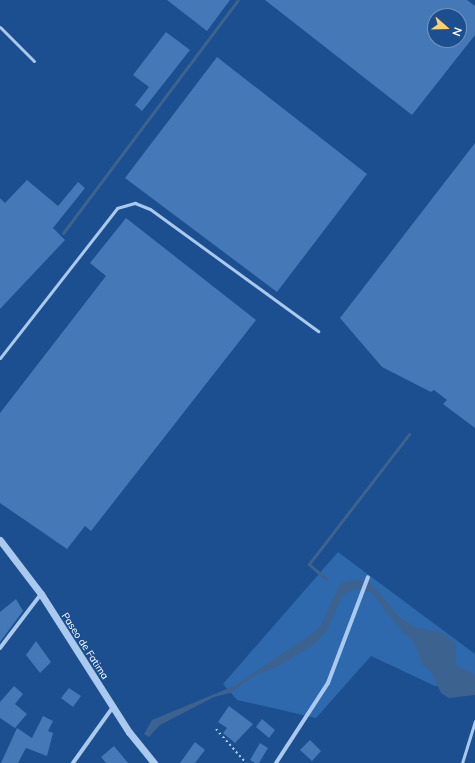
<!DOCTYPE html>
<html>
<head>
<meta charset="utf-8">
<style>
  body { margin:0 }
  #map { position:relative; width:475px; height:763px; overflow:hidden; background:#1b4f8f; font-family:Mulish,sans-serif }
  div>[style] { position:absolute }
  .green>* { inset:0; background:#2e69ad }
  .water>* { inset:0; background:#3c6290 }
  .stream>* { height:3px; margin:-1.5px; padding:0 1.5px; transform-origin:1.5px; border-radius:1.5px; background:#3c6290 }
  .building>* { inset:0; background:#4478b7 }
  .path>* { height:2px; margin-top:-1px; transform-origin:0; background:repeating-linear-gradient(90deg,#a9c9ee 0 2px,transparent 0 5px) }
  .service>* { height:3px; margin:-1.5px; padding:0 1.5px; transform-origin:1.5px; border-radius:1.5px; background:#a9c9ee }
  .minor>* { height:4px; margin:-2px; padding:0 2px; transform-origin:2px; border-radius:2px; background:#a9c9ee }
  .tertiary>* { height:7px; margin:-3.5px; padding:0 3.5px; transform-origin:3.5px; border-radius:3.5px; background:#a9c9ee }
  span { translate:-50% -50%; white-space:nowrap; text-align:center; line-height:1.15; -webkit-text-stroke:3px #1b4f8f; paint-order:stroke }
  .street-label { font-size:10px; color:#fff }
  .north { position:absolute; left:427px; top:8px; width:40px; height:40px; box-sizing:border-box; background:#1b4f8f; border:1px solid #7695bc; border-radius:50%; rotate:110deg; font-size:11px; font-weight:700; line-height:16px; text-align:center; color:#fff }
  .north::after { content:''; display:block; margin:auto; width:14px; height:18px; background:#ffd166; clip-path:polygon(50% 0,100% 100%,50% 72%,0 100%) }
</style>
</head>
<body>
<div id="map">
  <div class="green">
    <div style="clip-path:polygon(338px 552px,475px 654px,475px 690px,435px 686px,371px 656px,316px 718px,237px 700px,223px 684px)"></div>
  </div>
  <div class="water">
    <div style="clip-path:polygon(358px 580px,371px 583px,400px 618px,415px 627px,442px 633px,456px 643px,456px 665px,475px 675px,475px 695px,449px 698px,441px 693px,432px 673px,423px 665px,412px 639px,405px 635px,371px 592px,355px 589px,343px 595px,326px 632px,315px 644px,273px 669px,257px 674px,230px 693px,214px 697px,160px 725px,149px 737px,144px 734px,152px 720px,234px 686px,312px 634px,322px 624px,340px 583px)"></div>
  </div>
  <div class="stream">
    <div style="left:63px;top:233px;width:291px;rotate:-53.1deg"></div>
    <div style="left:326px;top:579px;width:23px;rotate:-139deg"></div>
    <div style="left:309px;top:564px;width:164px;rotate:-52.4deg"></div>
  </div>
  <div class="building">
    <div style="clip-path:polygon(167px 0,230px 0,207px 31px)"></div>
    <div style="clip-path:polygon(evenodd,265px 0,467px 0,475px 6px,475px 35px,412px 115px,265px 0,435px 16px,459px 16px,459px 40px,435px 40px,435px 16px)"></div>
    <div style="clip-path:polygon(166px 32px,190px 50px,142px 111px,135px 105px,149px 87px,133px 75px)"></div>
    <div style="clip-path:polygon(217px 57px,367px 174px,277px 292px,125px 178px)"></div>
    <div style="clip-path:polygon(475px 143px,475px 428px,443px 404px,447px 400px,434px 390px,431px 392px,382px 367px,340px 318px)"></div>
    <div style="clip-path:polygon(27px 180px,58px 206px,78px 182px,85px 188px,53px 228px,65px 240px,0 309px,0 198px,5px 203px)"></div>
    <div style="clip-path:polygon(126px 218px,256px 320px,91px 531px,85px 526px,67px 549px,0 503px,0 413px,106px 276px,90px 263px)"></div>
    <div style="clip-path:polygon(16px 599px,23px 611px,0 642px,0 612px)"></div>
    <div style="clip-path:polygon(36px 641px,51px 662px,40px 673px,26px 655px)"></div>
    <div style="clip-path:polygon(14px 686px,23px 694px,15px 704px,27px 714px,15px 728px,0 718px,0 702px)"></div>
    <div style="clip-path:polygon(69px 688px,81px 696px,73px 707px,61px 698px)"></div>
    <div style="clip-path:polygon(229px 706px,253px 724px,235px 743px,223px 733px,227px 728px,218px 722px)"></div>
    <div style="clip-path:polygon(43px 716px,53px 721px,48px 731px,53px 733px,47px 756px,26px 748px,18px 763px,1px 763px,17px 728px,32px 738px)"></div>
    <div style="clip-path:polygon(262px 719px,275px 730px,269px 738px,256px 727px)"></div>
    <div style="clip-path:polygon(310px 740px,321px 751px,312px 761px,300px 750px)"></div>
    <div style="clip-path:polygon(195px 742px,205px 750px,195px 763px,180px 763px)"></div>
    <div style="clip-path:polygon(260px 743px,268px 748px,259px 763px,255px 763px,250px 760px)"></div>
    <div style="clip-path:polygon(114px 746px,128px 763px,106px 763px,101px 757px)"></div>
  </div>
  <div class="path">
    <div style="left:216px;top:729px;width:45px;rotate:48.6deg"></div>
  </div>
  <div class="service">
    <div style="left:0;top:27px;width:48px;rotate:45deg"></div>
    <div style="left:0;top:358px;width:190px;rotate:-52deg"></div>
    <div style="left:117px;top:208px;width:19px;rotate:-16deg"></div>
    <div style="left:135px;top:203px;width:16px;rotate:22deg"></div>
    <div style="left:150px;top:209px;width:208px;rotate:36deg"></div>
    <div style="left:462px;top:763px;width:44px;rotate:-72.8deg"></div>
  </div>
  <div class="minor">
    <div style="left:0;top:648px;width:68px;rotate:-52.8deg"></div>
    <div style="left:73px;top:763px;width:69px;rotate:-54.5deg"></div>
    <div style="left:276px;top:763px;width:95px;rotate:-57deg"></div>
    <div style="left:328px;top:683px;width:113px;rotate:-69.3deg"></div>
  </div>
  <div class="tertiary">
    <div style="left:0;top:540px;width:68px;rotate:52.8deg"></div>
    <div style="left:41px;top:594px;width:164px;rotate:57.5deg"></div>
    <div style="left:129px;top:732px;width:40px;rotate:51deg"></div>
  </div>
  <div class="street-label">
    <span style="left:85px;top:646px;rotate:57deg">Paseo de Fatima</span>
  </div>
  <div class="north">N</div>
</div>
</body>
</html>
